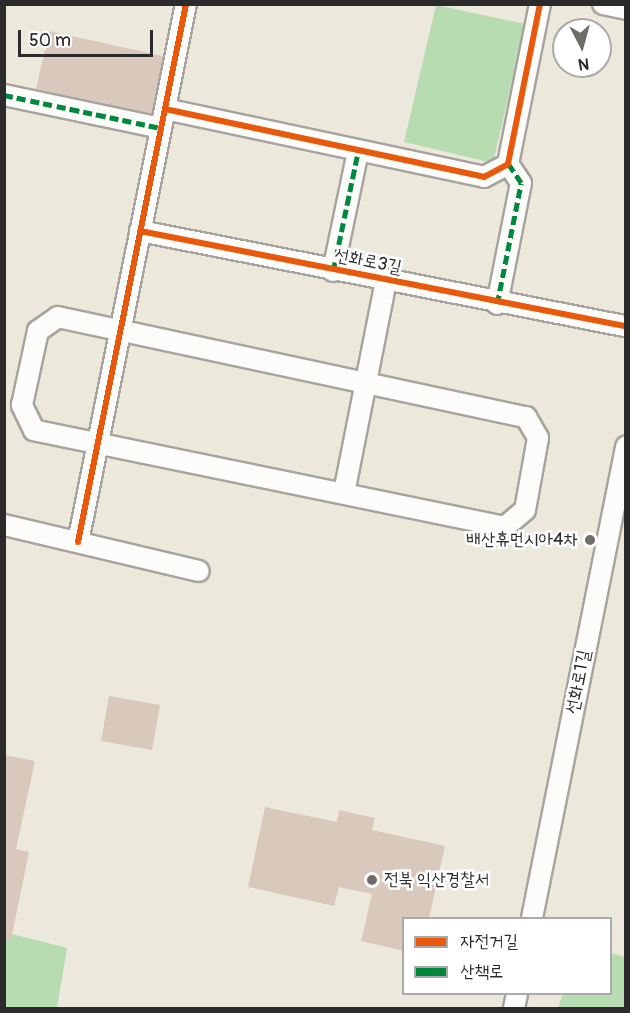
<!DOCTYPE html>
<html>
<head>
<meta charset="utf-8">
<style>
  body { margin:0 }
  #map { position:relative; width:630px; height:1013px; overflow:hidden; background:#ede8dc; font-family:Pangolin,"Poor Story",sans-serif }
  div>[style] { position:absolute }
  .green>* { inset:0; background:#b7dcb1 }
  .building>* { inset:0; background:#d9c9bc }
  .roads { filter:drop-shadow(2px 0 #a7a49d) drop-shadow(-2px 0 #a7a49d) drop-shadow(0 2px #a7a49d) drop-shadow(0 -2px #a7a49d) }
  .minor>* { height:20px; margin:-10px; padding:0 10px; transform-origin:10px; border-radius:10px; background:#fcfcfa }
  .quiet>* { height:4.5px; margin-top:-2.25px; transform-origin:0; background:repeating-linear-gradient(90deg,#00873e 0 9px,transparent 0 13.5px) }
  .cycleway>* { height:6px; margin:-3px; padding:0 3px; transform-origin:3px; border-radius:3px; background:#e8590c }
  .dots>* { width:16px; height:16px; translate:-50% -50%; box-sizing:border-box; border:3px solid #fff; border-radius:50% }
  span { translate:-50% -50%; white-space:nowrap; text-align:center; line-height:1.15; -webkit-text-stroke:5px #fff; paint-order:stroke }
  .street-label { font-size:18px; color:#2b2b2b }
  .poi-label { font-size:18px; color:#2b2b2b }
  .right { translate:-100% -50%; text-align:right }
  .left { translate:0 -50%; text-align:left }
  .frame { position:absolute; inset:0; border:6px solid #2b2b2b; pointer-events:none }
  .legend { position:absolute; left:402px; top:917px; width:210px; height:78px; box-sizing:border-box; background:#fff; border:2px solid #aaa; margin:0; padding:8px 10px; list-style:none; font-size:18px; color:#2b2b2b }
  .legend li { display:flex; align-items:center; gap:12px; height:30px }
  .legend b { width:30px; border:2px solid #aaa }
  .north { position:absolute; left:552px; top:18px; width:60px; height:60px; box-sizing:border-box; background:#fff; border:2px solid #aaa; border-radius:50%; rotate:174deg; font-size:16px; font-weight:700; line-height:24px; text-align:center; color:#2b2b2b }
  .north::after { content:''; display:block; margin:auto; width:21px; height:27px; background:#6f6d69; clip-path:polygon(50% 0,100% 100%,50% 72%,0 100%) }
  .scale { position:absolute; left:18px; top:30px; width:135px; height:27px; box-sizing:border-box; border:3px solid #2b2b2b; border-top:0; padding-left:8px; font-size:18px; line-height:21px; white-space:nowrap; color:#2b2b2b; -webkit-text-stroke:4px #fff; paint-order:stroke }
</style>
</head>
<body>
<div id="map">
  <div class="green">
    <div style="clip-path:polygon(436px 5px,525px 24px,493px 163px,404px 142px)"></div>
    <div style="clip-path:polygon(4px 932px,67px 948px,57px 1008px,5px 1008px)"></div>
    <div style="clip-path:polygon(611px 953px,625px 957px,625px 1008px,558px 1008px,563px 994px,610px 994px)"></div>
  </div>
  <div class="building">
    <div style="clip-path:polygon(49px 31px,163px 56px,152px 114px,36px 89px)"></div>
    <div style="clip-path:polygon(109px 696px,160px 705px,152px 750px,101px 741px)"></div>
    <div style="clip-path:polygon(4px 755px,35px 761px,16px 849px,29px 852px,11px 940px,4px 939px)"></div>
    <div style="clip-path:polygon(265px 807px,337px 822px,339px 810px,375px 818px,372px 830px,445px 846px,429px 918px,404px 918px,404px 951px,361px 941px,372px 894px,339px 887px,334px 906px,248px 887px)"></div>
  </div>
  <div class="roads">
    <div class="minor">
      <div style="left:603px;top:4px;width:24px;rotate:12deg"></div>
      <div style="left:4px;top:95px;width:160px;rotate:11.9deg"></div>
      <div style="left:165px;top:109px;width:326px;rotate:12deg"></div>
      <div style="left:484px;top:177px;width:27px;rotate:-28deg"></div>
      <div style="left:508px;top:164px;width:163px;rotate:-78.7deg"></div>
      <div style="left:140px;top:231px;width:495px;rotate:11.1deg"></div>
      <div style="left:333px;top:271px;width:123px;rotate:-78.2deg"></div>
      <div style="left:497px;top:304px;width:123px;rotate:-78.8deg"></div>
      <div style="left:521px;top:183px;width:23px;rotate:-124deg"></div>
      <div style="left:58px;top:317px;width:479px;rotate:12.1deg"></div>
      <div style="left:526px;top:417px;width:24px;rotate:60deg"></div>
      <div style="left:538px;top:438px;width:73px;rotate:100.2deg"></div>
      <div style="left:525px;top:510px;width:26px;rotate:140deg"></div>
      <div style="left:505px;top:527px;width:481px;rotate:-168.4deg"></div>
      <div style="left:34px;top:430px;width:28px;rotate:-116deg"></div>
      <div style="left:22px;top:405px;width:76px;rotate:-77.8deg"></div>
      <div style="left:38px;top:331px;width:24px;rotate:-35deg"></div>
      <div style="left:344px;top:493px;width:216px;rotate:-78.8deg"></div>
      <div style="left:4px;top:525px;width:200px;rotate:13.3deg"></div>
      <div style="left:78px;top:542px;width:549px;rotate:-78.65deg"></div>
      <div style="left:532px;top:918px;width:481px;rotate:-78.7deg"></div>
      <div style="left:514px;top:1008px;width:14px;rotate:-78deg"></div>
    </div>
  </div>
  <div class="quiet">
    <div style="left:4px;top:95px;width:160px;rotate:11.9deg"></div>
    <div style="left:333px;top:271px;width:123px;rotate:-78.2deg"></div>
    <div style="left:497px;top:304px;width:123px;rotate:-78.8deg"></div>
    <div style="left:521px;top:183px;width:23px;rotate:-124deg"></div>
  </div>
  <div class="cycleway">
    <div style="left:165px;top:109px;width:326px;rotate:12deg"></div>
    <div style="left:484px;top:177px;width:27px;rotate:-28deg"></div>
    <div style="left:508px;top:164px;width:163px;rotate:-78.7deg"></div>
    <div style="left:140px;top:231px;width:495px;rotate:11.1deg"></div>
    <div style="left:78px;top:542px;width:549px;rotate:-78.65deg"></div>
  </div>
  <div class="dots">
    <div style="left:590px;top:540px;background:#6f6d69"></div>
    <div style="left:372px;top:880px;background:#6f6d69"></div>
  </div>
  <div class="street-label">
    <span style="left:368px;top:262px;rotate:11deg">선화로3길</span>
    <span style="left:579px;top:682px;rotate:-79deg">선화로1길</span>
  </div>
  <div class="poi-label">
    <span class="right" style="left:578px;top:540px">배산휴먼시아4차</span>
    <span class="left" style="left:384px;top:880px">전북 익산경찰서</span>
  </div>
  <div class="frame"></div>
  <ul class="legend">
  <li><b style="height:8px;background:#e8590c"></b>자전거길</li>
  <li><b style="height:8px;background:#00873e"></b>산책로</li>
  </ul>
  <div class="north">N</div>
  <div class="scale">50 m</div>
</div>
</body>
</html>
